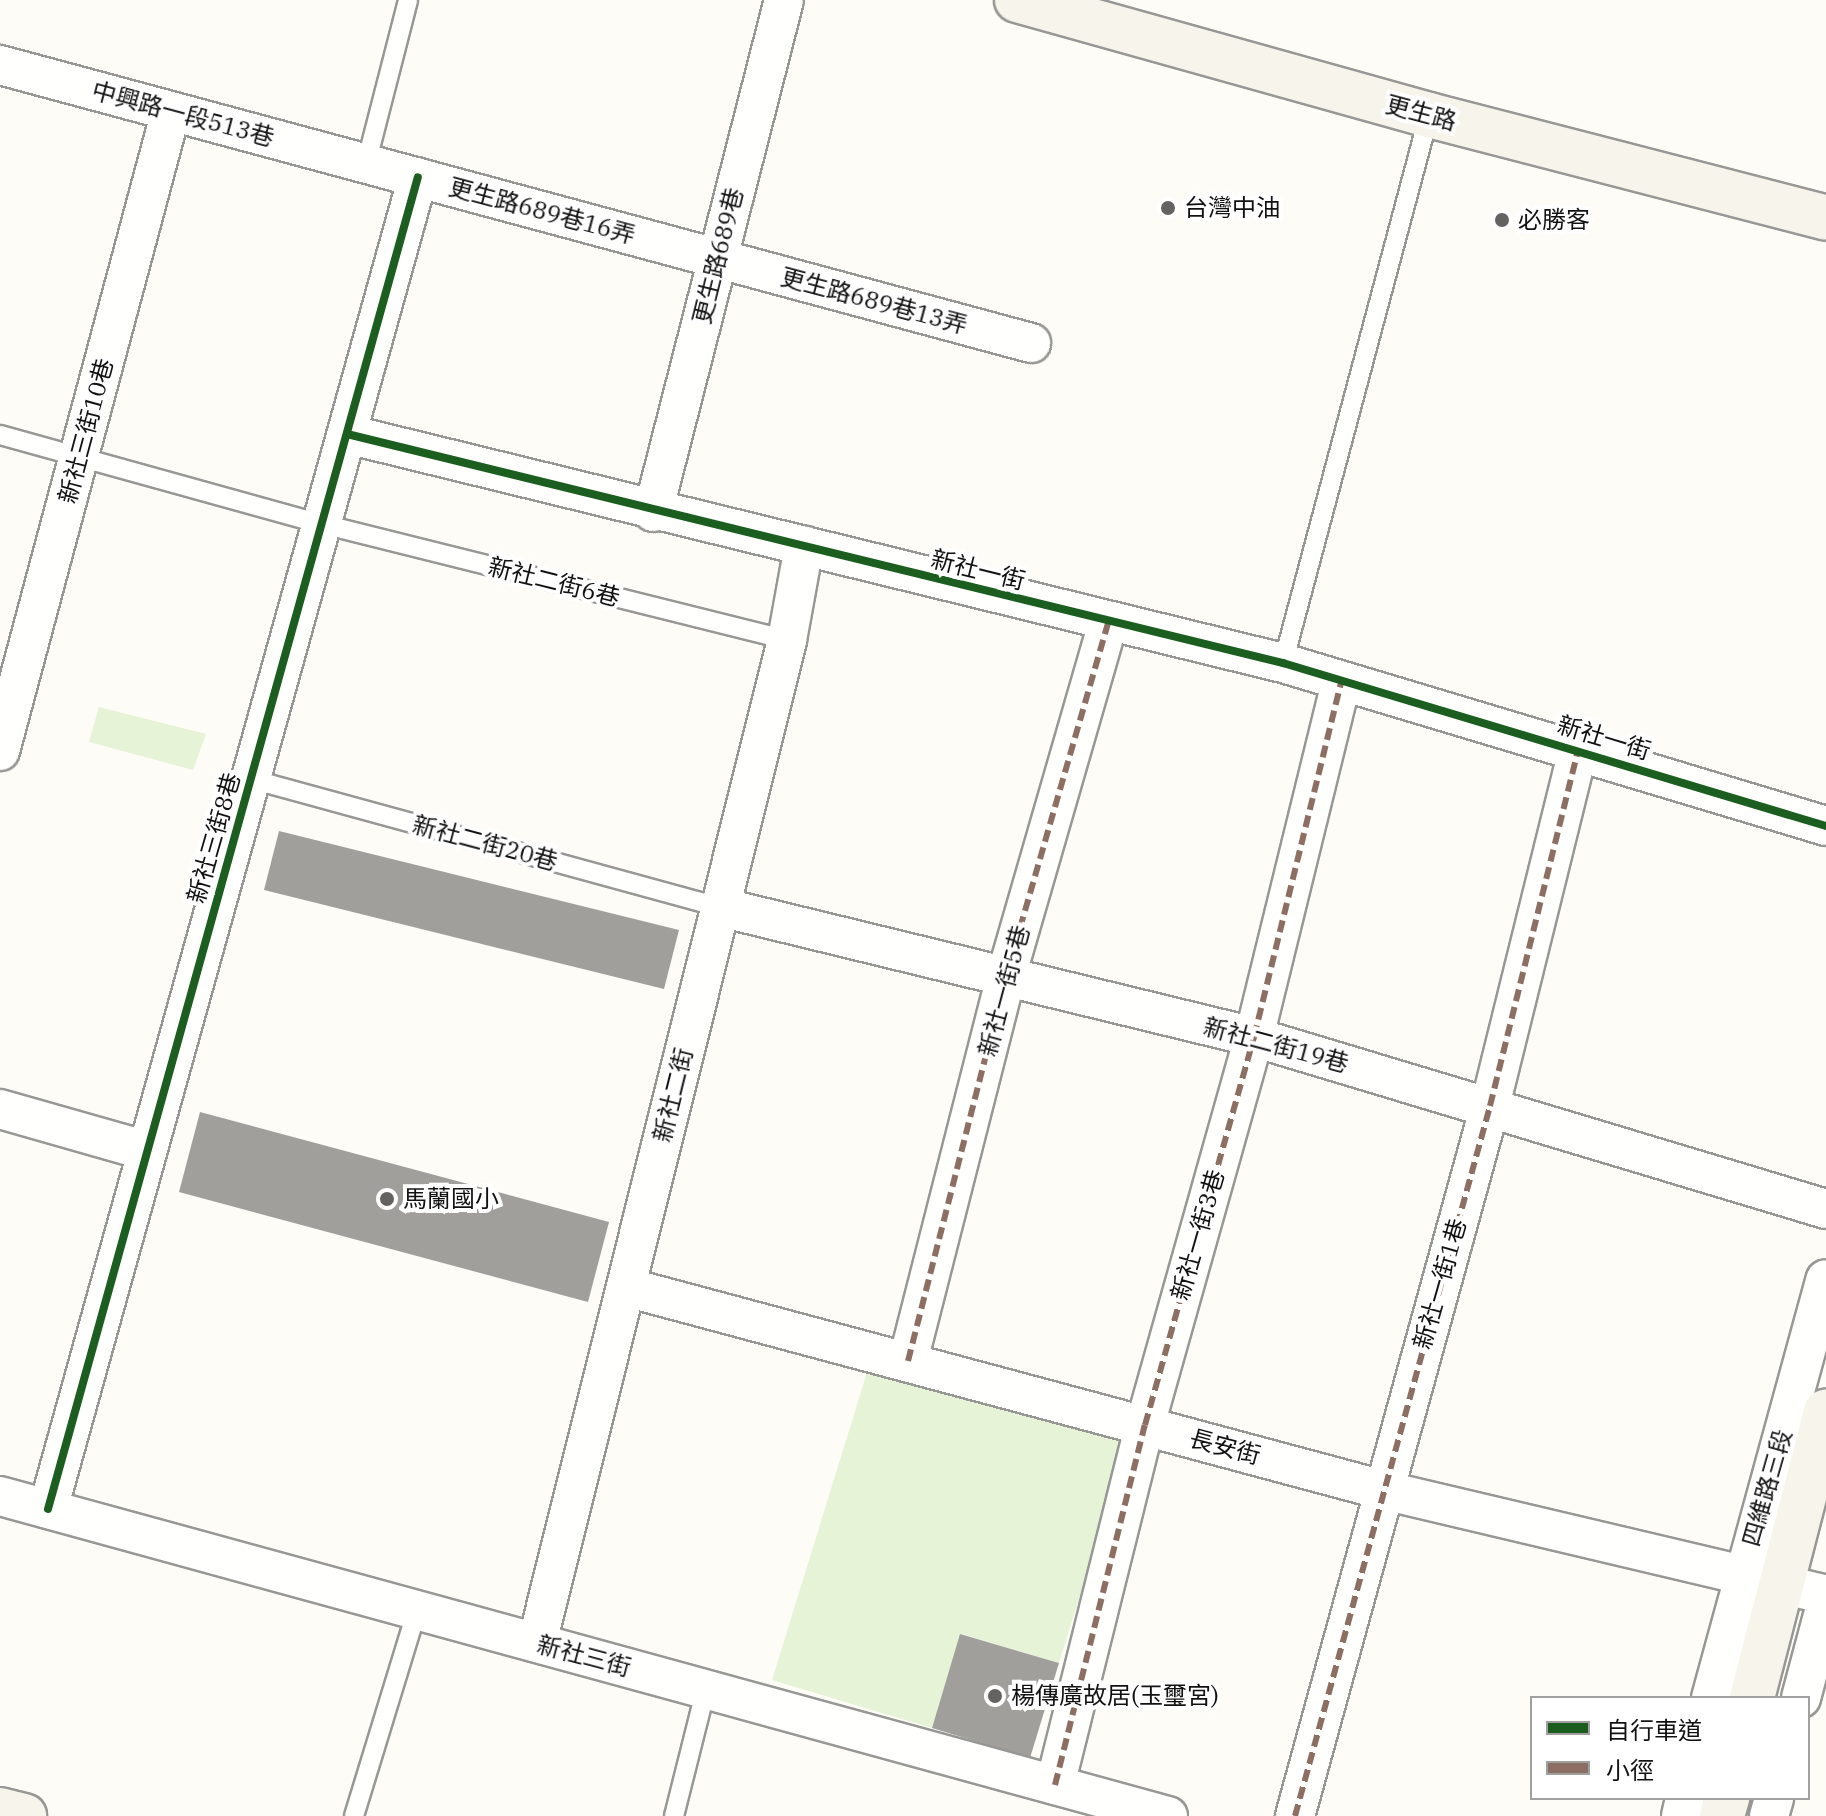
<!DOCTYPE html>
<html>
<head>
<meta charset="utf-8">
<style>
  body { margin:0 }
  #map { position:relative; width:1826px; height:1816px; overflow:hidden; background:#fdfcf7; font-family:"IBM Plex Serif","Noto Sans TC",serif }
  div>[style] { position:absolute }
  .green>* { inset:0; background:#e7f3d7 }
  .building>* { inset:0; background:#a19f9c }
  .roads { filter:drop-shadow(2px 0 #979795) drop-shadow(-2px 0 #979795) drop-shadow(0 2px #979795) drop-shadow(0 -2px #979795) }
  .lane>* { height:18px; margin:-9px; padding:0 9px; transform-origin:9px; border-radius:9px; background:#fffffe }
  .street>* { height:38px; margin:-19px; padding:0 19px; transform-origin:19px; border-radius:19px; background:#fffffe }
  .secondary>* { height:44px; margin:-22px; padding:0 22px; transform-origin:22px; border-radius:22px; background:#f6f4eb }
  .quiet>* { height:6px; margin-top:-3px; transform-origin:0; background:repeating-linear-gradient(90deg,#8d6e63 0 12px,transparent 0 18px) }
  .cycleway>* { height:8px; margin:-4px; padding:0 4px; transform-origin:4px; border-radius:4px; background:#1b5e20 }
  .dots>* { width:22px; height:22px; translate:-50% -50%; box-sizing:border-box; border:4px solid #fff; border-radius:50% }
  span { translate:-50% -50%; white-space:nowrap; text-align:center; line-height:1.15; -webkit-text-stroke:8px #fff; paint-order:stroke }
  .street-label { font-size:24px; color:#111 }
  .poi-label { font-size:24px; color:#111 }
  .left { translate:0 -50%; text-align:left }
  .legend { position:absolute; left:1530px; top:1696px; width:280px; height:104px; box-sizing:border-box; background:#fff; border:2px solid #a0a0a0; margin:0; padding:10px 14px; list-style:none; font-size:24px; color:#111 }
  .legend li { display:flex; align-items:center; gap:16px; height:40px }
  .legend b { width:40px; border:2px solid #a0a0a0 }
</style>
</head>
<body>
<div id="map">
  <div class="green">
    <div style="clip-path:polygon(99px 707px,206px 734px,193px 770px,89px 742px)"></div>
    <div style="clip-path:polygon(869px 1366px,1127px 1444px,1059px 1663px,961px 1634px,932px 1728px,772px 1680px)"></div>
  </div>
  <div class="building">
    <div style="clip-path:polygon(279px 831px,679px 930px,664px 989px,264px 890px)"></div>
    <div style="clip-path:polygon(200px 1112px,609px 1222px,588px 1302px,179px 1192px)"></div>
    <div style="clip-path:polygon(960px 1634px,1059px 1663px,1030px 1758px,932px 1728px)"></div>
  </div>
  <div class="roads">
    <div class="lane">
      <div style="left:366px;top:164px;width:169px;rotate:-75.6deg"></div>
      <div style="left:0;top:435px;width:334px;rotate:15.5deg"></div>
      <div style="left:322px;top:524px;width:479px;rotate:14deg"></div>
      <div style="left:1283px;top:663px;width:567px;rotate:-75.08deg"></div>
      <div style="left:251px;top:779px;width:486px;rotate:15.3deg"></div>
      <div style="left:354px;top:1816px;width:215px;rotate:-73deg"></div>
      <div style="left:674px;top:1816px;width:131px;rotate:-75.9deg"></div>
    </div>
    <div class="street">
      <div style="left:0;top:65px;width:1068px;rotate:15.09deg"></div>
      <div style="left:347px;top:434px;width:964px;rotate:13.75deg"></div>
      <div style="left:1283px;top:663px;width:567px;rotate:16.71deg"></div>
      <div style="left:653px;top:512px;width:528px;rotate:-75.65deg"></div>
      <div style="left:0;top:751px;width:662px;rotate:-75.04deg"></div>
      <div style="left:720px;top:907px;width:550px;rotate:13.68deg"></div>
      <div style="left:1254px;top:1037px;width:597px;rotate:16.74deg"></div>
      <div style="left:0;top:1109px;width:153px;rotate:15.9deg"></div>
      <div style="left:626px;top:1287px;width:784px;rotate:15.01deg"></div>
      <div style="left:1383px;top:1490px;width:455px;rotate:13.3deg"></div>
      <div style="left:908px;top:1361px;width:393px;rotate:-75.7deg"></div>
      <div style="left:1005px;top:980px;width:371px;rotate:-73.9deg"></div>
      <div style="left:0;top:1496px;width:1211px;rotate:15.32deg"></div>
      <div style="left:48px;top:1509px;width:1382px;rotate:-74.48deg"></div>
      <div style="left:537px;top:1643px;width:1034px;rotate:-76deg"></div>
      <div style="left:787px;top:640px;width:96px;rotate:-79.7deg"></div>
      <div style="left:1711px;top:1698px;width:434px;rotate:-74.7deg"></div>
      <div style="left:1801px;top:1698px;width:97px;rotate:-75.1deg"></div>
      <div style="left:1055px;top:1785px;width:371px;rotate:-76deg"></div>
      <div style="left:1145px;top:1425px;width:403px;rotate:-74.3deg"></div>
      <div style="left:1254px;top:1037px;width:364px;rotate:-76.2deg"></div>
      <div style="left:1295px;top:1816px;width:736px;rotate:-74.64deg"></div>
      <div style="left:1490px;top:1106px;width:367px;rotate:-76.1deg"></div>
      <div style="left:1681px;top:1816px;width:18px;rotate:-77deg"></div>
      <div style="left:1769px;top:1816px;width:19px;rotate:-74deg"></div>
    </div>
    <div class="secondary">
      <div style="left:1017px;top:0;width:428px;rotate:15.6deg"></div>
      <div style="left:1429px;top:115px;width:410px;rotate:14.5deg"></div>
      <div style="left:1752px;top:1698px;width:296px;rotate:-75.5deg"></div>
      <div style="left:0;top:1810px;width:25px;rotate:14deg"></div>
      <div style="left:1722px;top:1816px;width:19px;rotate:-74deg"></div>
    </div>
  </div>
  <div class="quiet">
    <div style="left:908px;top:1361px;width:393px;rotate:-75.7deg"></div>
    <div style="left:1005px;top:980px;width:371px;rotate:-73.9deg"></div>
    <div style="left:1055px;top:1785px;width:371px;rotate:-76deg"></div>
    <div style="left:1145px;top:1425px;width:403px;rotate:-74.3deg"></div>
    <div style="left:1254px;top:1037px;width:364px;rotate:-76.2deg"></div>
    <div style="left:1295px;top:1816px;width:736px;rotate:-74.64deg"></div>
    <div style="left:1490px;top:1106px;width:367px;rotate:-76.1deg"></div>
  </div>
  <div class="cycleway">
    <div style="left:347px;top:434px;width:964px;rotate:13.75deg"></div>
    <div style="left:1283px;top:663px;width:567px;rotate:16.71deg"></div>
    <div style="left:48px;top:1509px;width:1382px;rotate:-74.48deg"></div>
  </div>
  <div class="dots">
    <div style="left:1168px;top:208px;background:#646362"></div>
    <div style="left:1502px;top:220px;background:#646362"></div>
    <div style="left:387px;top:1199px;background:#646362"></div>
    <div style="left:995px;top:1696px;background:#646362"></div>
  </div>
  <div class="street-label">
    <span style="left:1421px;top:113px;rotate:15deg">更生路</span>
    <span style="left:183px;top:114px;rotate:15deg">中興路一段513巷</span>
    <span style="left:542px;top:211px;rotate:15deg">更生路689巷16弄</span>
    <span style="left:718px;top:256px;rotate:-76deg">更生路689巷</span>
    <span style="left:874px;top:301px;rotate:15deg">更生路689巷13弄</span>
    <span style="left:86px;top:431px;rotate:-75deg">新社三街10巷</span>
    <span style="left:978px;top:570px;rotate:14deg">新社一街</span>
    <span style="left:554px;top:582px;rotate:14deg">新社二街6巷</span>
    <span style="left:1604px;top:738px;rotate:17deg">新社一街</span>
    <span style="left:214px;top:838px;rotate:-74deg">新社三街8巷</span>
    <span style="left:485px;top:843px;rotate:15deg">新社二街20巷</span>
    <span style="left:1004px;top:991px;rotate:-75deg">新社一街5巷</span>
    <span style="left:1276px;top:1045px;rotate:15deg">新社二街19巷</span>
    <span style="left:673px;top:1095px;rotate:-76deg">新社二街</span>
    <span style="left:1198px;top:1235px;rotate:-74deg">新社一街3巷</span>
    <span style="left:1440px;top:1284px;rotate:-74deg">新社一街1巷</span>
    <span style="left:1225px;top:1447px;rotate:15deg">長安街</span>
    <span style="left:1767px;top:1488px;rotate:-74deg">四維路三段</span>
    <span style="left:584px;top:1656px;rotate:15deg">新社三街</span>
  </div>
  <div class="poi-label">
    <span class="left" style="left:1184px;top:208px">台灣中油</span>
    <span class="left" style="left:1518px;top:220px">必勝客</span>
    <span class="left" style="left:403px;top:1199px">馬蘭國小</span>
    <span class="left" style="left:1011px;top:1696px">楊傳廣故居(玉璽宮)</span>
  </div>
  <ul class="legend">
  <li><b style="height:10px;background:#1b5e20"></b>自行車道</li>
  <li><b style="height:10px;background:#8d6e63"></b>小徑</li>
  </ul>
</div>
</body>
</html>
